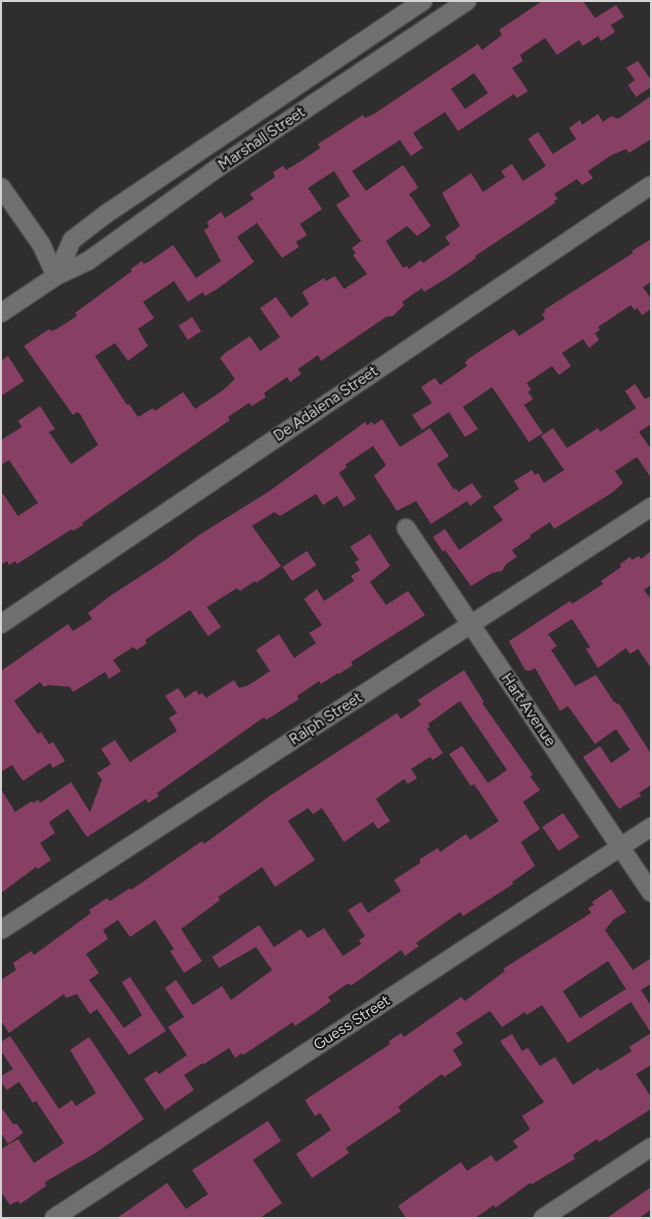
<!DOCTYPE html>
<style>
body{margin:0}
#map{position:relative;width:652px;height:1219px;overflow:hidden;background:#302d2e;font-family:Figtree,sans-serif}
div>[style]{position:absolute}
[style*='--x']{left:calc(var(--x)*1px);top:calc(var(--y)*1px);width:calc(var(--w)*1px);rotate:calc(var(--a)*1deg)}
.building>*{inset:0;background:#873f63;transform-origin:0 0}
.roads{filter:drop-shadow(1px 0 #4d4a4b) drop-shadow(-1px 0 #4d4a4b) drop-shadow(0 1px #4d4a4b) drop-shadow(0 -1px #4d4a4b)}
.minor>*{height:18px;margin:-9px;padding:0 9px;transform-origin:9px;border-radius:9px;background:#726f70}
span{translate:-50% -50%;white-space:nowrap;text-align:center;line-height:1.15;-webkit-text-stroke:4px #171616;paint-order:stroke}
.street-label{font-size:15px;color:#d4d2d3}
.frame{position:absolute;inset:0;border:2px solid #d4d2d3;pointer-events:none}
</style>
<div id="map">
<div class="building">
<i style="clip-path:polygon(evenodd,542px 1px,583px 1px,595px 18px,616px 5px,624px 17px,611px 25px,615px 32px,601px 41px,598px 36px,583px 46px,579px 40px,557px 55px,545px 38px,520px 55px,523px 61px,512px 68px,528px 91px,517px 98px,514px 94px,458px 131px,445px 112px,413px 133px,423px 148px,411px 156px,400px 140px,352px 171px,366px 191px,403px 165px,415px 182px,418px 188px,409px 194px,431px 226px,417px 236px,407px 226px,386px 241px,403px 268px,407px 266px,409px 269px,421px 260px,423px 263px,450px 244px,445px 237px,460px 226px,442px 193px,471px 173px,483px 192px,505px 177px,501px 171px,512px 164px,523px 181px,546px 166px,528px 139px,538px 132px,553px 154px,576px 139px,569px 128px,580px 120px,582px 125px,598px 114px,603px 122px,611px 116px,618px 119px,651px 96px,651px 139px,629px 153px,626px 149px,610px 156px,588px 171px,593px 178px,582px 185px,577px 179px,554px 194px,558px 199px,554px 201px,555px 203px,475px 256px,476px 258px,450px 276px,424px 292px,422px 288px,402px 302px,404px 305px,393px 316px,386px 317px,321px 361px,318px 355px,298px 369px,301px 374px,290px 382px,287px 377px,264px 393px,266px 397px,252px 406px,249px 403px,228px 417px,230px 420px,82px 523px,83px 525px,73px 531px,72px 529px,17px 564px,15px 561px,9px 565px,7px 561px,1px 565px,1px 491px,18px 516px,38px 503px,9px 460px,1px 465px,1px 440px,22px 427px,18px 421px,40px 406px,55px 429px,49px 432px,71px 464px,98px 445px,80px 414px,77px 412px,73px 415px,24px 346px,49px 329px,51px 331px,55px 330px,77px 316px,75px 313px,132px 271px,131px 269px,142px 261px,144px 264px,150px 261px,173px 245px,196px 278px,221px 261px,204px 230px,209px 227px,207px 222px,221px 212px,225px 218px,254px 199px,250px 194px,275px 177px,273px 172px,283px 166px,286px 170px,301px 161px,320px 148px,318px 144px,363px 115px,365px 118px,374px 114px,478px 44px,482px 50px,502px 35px,499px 30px,542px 1px,474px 73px,488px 93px,465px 109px,451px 89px,474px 73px,542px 1px,334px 171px,350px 196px,336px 205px,361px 241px,352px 248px,356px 253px,353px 255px,367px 274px,344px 289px,335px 276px,326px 281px,324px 278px,302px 292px,309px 304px,291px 318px,276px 297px,260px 308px,280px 337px,260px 351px,250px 336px,225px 353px,220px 358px,235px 379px,222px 391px,195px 409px,183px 392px,155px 411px,153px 408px,138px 417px,129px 404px,127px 405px,95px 356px,115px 343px,128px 361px,148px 346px,138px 329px,154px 318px,143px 302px,174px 281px,188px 302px,203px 292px,205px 296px,217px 289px,254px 262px,237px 237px,257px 223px,282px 258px,299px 247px,296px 242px,307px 235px,300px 224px,322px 209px,308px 188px,334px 171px)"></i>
<i style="clip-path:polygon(638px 61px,651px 80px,651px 87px,636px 97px,628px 85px,635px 80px,626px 68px)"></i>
<i style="clip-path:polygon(651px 239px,651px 282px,643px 287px,651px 299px,651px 309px,642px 315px,637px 308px,634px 310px,631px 305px,598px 327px,600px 330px,595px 333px,599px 340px,589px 348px,583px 339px,562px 353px,571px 366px,559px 375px,552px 366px,527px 383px,531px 390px,528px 392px,533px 399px,524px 405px,543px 433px,529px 442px,492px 387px,463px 407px,478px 429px,465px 437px,449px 412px,422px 430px,412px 415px,432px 403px,421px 387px,435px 378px,440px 385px,467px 366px,465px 363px,468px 359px,514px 329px,519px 336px,545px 319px,542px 314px,545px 312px,544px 310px,633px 253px,632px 251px)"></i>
<i style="left:192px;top:317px;width:17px;height:16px;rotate:57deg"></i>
<i style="clip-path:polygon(8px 356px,24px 381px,1px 396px,1px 361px)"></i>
<i style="clip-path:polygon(635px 384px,645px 399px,651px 396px,651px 424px,639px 432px,651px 449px,651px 478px,637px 457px,615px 471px,623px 483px,613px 492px,554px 529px,550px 522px,530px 535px,531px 537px,512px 550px,517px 557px,506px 564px,502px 571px,492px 573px,471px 586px,445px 550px,443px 552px,433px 537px,445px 529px,459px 550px,503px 520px,493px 507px,519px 489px,514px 481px,532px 470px,535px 475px,538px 473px,544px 483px,564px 470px,541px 436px,553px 428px,567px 448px,598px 428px,600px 432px,636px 408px,625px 391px)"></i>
<i style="clip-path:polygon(382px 419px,400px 447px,430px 428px,449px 456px,437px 464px,454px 490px,456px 488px,458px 492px,472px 483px,482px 497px,470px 506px,467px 501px,431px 524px,416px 501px,397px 511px,374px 476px,386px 465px,373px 446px,345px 465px,347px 467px,339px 473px,356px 499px,344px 507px,337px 496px,323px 505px,316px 494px,280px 516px,274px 512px,252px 526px,281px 566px,256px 583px,255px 581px,240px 591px,237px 588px,207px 607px,221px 627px,208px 636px,190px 610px,145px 640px,147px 643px,137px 650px,133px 647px,113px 660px,121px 671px,109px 679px,105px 672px,73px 692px,70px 687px,48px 685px,44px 687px,40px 682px,14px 701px,38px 734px,41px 732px,49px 744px,53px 742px,65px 761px,53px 768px,50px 763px,23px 781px,12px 765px,1px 772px,1px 671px,68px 624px,73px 631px,92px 619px,88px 613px,110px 596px,164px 561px,199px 535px,268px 492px,365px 422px,367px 425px,372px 422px,374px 425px)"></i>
<i style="clip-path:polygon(370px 534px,390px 566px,370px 582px,386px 605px,408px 591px,425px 615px,351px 662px,353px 665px,339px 674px,338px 673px,321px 684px,319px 681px,297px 696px,299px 699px,266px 720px,264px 717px,157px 793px,159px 796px,148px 803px,146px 799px,87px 837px,68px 809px,49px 822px,55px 833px,40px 843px,51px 860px,38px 869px,36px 867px,1px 893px,1px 789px,15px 812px,32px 801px,33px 803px,38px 800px,40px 803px,71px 782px,90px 812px,102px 780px,97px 773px,111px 764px,101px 749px,115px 740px,130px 762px,177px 731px,169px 718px,177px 713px,165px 696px,178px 688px,185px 698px,196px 690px,199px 695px,202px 693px,206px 698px,234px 680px,239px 688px,249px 685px,270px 671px,256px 650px,279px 634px,294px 658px,316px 643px,309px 633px,322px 625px,304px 599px,317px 589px,324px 601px,354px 581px,351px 576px,360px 570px,355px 562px,359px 560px,350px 547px)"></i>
<i style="left:307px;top:551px;width:17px;height:29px;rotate:57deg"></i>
<i style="clip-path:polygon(651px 551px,651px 585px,644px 590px,651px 599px,651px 668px,638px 649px,630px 654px,626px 648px,598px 668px,586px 649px,590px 647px,572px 619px,548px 634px,557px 646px,551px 650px,575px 686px,596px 675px,614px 702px,620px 705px,651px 754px,651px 785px,639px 793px,641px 796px,619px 809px,583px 757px,600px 746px,611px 763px,630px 750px,616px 729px,595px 744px,568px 706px,560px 711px,535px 668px,530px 671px,525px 670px,509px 641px,570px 601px,572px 604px,603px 584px,601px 581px,621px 567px,620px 564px,630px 557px,632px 560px,639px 556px,641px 559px)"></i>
<i style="clip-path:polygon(464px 670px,484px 702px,482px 703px,533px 775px,530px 776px,540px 790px,523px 802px,540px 829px,521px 842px,535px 866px,512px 882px,513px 884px,463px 916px,460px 912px,416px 943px,419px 946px,405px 956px,401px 950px,352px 985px,347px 984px,328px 997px,331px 1001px,316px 1012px,295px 1026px,293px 1022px,243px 1055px,242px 1053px,235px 1058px,229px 1048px,204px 1064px,203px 1063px,184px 1075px,194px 1090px,165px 1110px,144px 1079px,156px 1071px,159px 1074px,187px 1055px,168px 1027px,184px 1017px,165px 988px,176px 980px,193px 1005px,222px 986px,231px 1000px,272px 970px,256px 947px,219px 968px,212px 957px,259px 925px,274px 947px,301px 929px,308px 938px,324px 928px,343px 956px,361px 944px,359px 940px,365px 936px,348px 910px,361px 902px,368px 913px,401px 891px,394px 880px,420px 863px,420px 859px,438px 848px,440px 852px,466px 834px,470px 840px,499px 821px,474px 784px,471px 786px,449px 754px,462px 746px,488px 783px,507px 770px,460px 701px,428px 724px,430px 727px,427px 729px,443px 753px,433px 760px,430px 757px,411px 769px,417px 778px,408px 784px,404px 779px,376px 799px,390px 821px,378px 829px,373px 822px,344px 842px,322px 808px,313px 814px,308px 808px,288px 821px,315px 860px,275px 887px,262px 867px,218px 897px,220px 900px,181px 929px,202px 961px,184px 973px,170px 951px,174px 949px,155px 920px,130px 937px,118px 920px,103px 930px,108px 939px,86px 954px,99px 973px,89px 980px,124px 1028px,142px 1015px,122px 982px,130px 977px,166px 1031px,129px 1055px,97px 1009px,90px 1014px,77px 994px,66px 998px,64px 994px,9px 1033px,1px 1021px,1px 980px,16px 970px,13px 963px,31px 951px,34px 955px,91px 913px,89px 910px,107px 898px,110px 901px,130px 888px,131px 890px,202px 841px,204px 844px,271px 795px,397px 713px,401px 719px,421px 705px,418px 700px)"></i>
<i style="left:563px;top:813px;width:29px;height:25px;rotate:56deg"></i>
<i style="clip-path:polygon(evenodd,611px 889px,626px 912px,613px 920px,605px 930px,633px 970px,651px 958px,651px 984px,641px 990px,651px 1006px,651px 1065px,636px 1074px,651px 1097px,651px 1109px,599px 1142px,597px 1139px,573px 1155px,575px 1159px,532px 1184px,530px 1183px,495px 1208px,494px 1205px,475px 1218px,406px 1218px,398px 1206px,445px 1173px,461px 1162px,467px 1171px,491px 1155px,496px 1162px,518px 1147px,513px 1141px,530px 1129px,522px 1116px,544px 1102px,500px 1041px,512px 1034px,522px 1051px,528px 1048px,540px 1066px,555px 1057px,573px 1085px,598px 1068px,600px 1071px,632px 1051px,629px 1047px,651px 1033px,631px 1002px,568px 1043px,542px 1005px,527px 1015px,525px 1012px,502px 1027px,490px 1011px,456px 1033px,463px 1043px,453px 1050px,462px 1065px,444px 1077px,442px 1074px,420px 1090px,398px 1107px,401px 1111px,346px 1148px,349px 1153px,312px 1178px,296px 1154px,331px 1130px,320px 1113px,315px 1116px,305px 1100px,390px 1044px,389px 1041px,401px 1033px,404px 1037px,461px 997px,465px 1001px,505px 971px,503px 969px,591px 913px,588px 908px,594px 905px,592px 902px,611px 889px,608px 961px,626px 989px,580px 1018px,563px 991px,608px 961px)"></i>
<i style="clip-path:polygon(10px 1036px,59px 1109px,72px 1100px,76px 1106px,96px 1093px,70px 1050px,89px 1037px,144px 1119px,97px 1152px,45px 1182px,46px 1186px,20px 1204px,18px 1201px,10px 1205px,1px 1192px,1px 1149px,18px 1139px,34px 1163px,64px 1143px,36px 1101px,33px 1103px,19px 1082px,7px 1090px,1px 1082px,1px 1076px,13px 1069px,1px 1051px,1px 1042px)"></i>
<i style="clip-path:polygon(1px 1107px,13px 1124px,17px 1124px,23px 1133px,8px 1144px,1px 1133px)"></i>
<i style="clip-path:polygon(268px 1121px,281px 1141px,253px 1160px,282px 1203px,260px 1218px,117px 1218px,167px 1183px,186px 1209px,208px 1194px,192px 1170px)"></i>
<i style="clip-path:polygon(651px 1187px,651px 1210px,639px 1218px,607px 1218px)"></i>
</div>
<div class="roads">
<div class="minor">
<i style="--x:1;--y:187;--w:70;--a:54.9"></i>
<i style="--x:41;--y:244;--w:35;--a:65"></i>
<i style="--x:56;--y:276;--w:39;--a:-66"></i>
<i style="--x:72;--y:240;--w:43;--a:-37.4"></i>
<i style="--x:106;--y:214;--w:382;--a:-33.9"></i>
<i style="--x:1;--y:313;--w:66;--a:-33.9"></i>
<i style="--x:56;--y:276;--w:35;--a:-25"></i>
<i style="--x:88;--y:261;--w:158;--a:-35.7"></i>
<i style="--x:216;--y:169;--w:302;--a:-33.8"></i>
<i style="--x:406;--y:528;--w:439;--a:56.1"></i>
<i style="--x:1;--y:624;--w:784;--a:-34.03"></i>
<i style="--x:1;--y:930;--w:776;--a:-33.05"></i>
<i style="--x:54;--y:1218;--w:714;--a:-33.22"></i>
<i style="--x:543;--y:1218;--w:129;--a:-33.3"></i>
</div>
</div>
<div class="street-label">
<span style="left:262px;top:139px;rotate:-34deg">Marshall Street</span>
<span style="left:326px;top:404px;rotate:-34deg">De Adalena Street</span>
<span style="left:528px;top:710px;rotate:56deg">Hart Avenue</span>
<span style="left:326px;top:719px;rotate:-33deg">Ralph Street</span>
<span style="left:352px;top:1023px;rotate:-33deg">Guess Street</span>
</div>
<div class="frame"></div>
</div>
